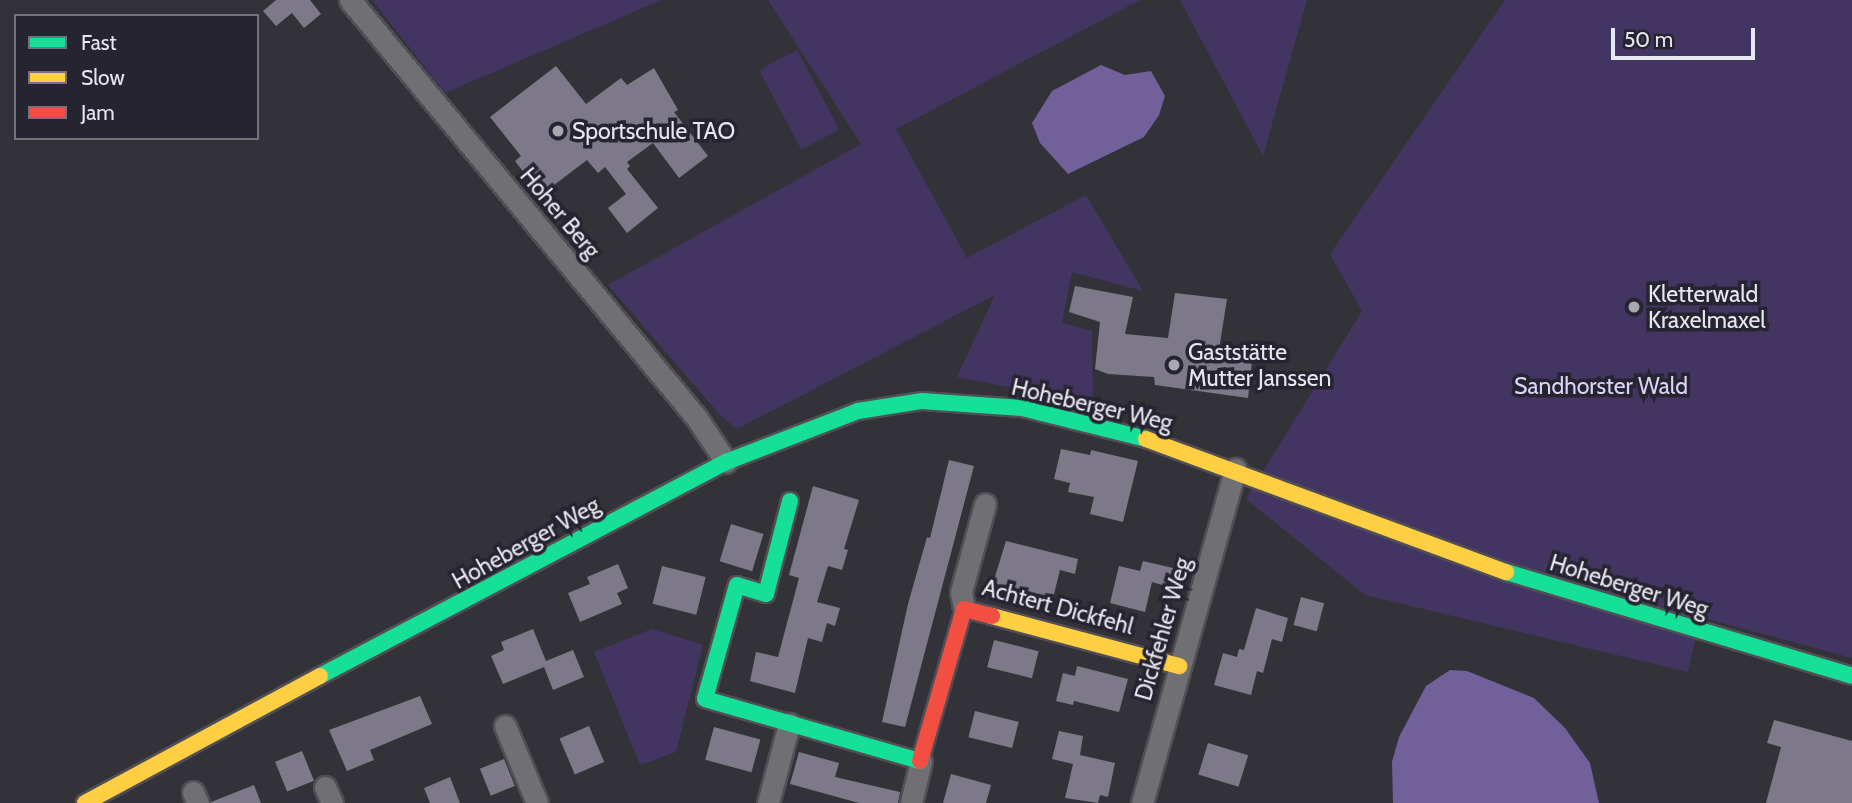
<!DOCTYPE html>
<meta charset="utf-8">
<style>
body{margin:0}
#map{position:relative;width:1852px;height:803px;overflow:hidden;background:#333238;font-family:Cabin,sans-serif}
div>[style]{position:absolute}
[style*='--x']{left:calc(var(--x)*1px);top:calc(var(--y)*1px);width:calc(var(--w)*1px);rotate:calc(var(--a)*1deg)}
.green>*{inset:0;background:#433562;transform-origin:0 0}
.water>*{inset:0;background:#716099}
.building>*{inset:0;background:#7d7988;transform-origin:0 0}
.roads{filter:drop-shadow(2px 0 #514f55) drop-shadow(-2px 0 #514f55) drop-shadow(0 2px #514f55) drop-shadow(0 -2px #514f55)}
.street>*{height:21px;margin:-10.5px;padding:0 10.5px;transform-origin:10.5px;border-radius:10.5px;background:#706f74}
.fast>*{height:16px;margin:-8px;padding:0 8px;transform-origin:8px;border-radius:8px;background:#16e098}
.slow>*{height:16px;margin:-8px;padding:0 8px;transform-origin:8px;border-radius:8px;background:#ffcf43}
.jam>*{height:16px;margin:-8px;padding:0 8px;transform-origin:8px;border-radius:8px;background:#f24e42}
.dots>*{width:19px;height:19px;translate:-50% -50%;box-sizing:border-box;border:4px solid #272431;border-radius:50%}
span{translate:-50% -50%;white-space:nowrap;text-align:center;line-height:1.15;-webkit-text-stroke:7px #272431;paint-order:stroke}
.poi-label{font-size:23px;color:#e8e6ef}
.left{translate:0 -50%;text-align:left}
.street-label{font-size:23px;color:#e8e6ef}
.park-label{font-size:23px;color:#dcd3f8}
.legend{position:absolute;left:14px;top:14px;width:245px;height:126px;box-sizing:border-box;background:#272431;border:2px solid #74727d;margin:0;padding:9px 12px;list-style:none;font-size:21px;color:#e8e6ef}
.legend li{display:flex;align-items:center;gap:14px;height:35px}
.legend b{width:35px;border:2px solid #74727d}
.scale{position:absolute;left:1611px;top:28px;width:144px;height:32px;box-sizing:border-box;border:4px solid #e8e6ef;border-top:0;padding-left:9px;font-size:21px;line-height:24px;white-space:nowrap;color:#e8e6ef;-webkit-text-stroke:5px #272431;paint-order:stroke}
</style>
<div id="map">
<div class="green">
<i style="clip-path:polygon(372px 0,661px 0,445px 93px)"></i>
<i style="clip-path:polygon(768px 0,1140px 0,896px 129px,967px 258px,1086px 195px,1143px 291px,1072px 272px,1062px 323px,1092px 331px,1093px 403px,957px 377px,995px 295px,737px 429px,721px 416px,608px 285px,861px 144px)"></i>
<i style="clip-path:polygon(1180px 0,1307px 0,1263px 156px)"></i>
<i style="clip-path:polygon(1505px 0,1852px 0,1852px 658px,1700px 617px,1688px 672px,1365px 595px,1246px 499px,1362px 311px,1330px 254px)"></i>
<i style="left:797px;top:50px;width:90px;height:43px;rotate:62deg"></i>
<i style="clip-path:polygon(652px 629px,703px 645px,676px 752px,640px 765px,594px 652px)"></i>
</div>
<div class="water">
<i style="clip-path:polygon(1101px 65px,1125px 75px,1151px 71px,1165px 96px,1159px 115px,1144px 137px,1068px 174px,1040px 143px,1032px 123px,1052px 91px)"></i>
<i style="clip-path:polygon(1450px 670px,1467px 671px,1534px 698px,1565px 728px,1590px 763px,1599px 803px,1393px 803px,1392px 762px,1399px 737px,1426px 686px)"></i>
</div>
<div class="building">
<i style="clip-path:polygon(276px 0,310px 0,321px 14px,304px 28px,292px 13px,276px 26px,263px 11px)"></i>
<i style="clip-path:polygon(556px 66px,586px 104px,621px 78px,627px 85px,654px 68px,678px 110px,674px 112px,708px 156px,679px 178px,653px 143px,627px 162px,630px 166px,627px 169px,658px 208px,627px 233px,608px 208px,626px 194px,605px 167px,598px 173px,587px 160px,541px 195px,515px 161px,521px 156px,490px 117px)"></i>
<i style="clip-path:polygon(1075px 286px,1133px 297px,1125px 334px,1168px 338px,1175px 293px,1227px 299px,1218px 356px,1252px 361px,1248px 398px,1155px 385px,1154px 377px,1108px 374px,1095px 369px,1100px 322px,1069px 312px)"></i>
<i style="clip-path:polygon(1061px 449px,1090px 455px,1091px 450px,1138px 461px,1123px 522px,1090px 514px,1094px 497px,1068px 492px,1070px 483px,1054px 479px)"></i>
<i style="clip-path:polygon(949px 460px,974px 466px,905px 727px,882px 722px,908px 604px,927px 537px,930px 538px)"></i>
<i style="clip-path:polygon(813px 486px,859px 500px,844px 549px,848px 550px,842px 570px,828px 566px,817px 602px,840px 608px,835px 626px,827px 623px,822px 642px,808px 638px,795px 693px,750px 681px,756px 652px,778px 657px,799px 578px,789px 575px)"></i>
<i style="left:731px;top:524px;width:34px;height:39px;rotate:17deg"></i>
<i style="clip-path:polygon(1006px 541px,1078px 559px,1075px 574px,1060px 570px,1053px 598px,993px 583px)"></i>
<i style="clip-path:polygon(1143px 561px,1173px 568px,1169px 587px,1152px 582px,1145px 612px,1110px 603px,1119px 566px,1140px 571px)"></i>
<i style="clip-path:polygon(618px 564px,628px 588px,617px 593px,622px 604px,580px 622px,568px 593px,590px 584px,587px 577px)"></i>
<i style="left:662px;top:566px;width:45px;height:39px;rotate:14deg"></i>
<i style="left:1301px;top:597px;width:24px;height:29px;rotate:15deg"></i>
<i style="clip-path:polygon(1256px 608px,1288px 618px,1282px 642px,1272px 639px,1263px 673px,1257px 671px,1251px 695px,1214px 685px,1223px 653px,1237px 657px,1239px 649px,1244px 650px)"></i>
<i style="clip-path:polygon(533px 629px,546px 661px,573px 650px,584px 677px,553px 690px,544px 667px,503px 684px,491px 656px,504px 650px,501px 642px)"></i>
<i style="left:994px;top:640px;width:46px;height:28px;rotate:14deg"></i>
<i style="clip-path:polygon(1077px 666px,1128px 679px,1119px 712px,1074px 701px,1073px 705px,1056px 701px,1063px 673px,1075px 676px)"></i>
<i style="clip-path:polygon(420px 696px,432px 724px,370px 750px,374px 760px,347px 771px,329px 730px)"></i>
<i style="left:975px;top:711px;width:45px;height:27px;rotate:14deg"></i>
<i style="clip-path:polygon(1774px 720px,1852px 741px,1852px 803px,1766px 803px,1781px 747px,1767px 743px)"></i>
<i style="left:589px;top:726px;width:39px;height:32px;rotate:67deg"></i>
<i style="left:714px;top:727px;width:48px;height:34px;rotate:15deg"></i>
<i style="clip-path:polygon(1059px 731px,1083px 736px,1080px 755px,1115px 763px,1108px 797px,1100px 795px,1098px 803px,1065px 798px,1073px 764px,1052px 759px)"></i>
<i style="left:1208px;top:743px;width:42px;height:33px;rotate:17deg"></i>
<i style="left:302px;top:751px;width:32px;height:29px;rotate:68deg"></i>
<i style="clip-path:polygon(799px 752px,839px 763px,835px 777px,900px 792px,898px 803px,859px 803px,790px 784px)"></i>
<i style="left:504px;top:759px;width:29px;height:26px;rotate:68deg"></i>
<i style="clip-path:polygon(951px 774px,991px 785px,986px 803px,943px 803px)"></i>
<i style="clip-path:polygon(450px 777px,460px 803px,430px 803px,424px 788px)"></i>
<i style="clip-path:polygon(254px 785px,261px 803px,211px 803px,211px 802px)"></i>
</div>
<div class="roads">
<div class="street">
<i style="--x:350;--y:0;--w:542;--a:50.32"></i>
<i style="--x:696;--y:417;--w:54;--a:56.3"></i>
<i style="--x:964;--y:609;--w:17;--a:-100"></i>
<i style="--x:961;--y:592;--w:91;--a:-74.7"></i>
<i style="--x:505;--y:726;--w:83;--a:67.4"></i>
<i style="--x:325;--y:787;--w:17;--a:66"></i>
<i style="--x:193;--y:792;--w:12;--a:66"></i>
<i style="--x:768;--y:803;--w:82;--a:-75.1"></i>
<i style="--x:911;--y:803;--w:43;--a:-76.6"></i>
<i style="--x:1142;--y:803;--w:347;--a:-74.4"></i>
</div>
<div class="fast">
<i style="--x:790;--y:501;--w:96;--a:104.5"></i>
<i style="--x:766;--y:594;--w:30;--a:-163"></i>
<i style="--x:737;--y:585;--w:118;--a:105.7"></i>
<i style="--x:705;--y:699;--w:224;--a:16.1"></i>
<i style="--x:1506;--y:572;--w:361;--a:16.7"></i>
<i style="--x:320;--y:676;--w:459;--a:-27.8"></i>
<i style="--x:726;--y:462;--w:142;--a:-21.1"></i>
<i style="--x:858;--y:411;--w:65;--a:-8.9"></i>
<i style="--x:922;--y:401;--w:100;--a:4"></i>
<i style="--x:1022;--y:408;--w:128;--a:14"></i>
</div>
<div class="slow">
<i style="--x:1146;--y:439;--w:384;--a:20.3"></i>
<i style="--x:992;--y:616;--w:194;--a:15"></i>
<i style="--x:85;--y:803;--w:267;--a:-28.4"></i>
</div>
<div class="jam">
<i style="--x:920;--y:761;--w:158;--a:-73.9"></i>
<i style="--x:964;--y:609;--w:29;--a:14"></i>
</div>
</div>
<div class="dots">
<i style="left:558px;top:131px;background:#a9a7af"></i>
<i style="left:1634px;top:307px;background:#a9a7af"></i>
<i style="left:1174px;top:365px;background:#a9a7af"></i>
</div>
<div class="poi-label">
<span class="left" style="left:572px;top:131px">Sportschule TAO</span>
<span class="left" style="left:1648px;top:307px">Kletterwald<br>Kraxelmaxel</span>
<span class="left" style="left:1188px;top:365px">Gaststätte<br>Mutter Janssen</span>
</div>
<div class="street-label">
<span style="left:560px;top:213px;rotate:50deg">Hoher Berg</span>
<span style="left:1092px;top:405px;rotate:13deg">Hoheberger Weg</span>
<span style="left:526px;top:543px;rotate:-29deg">Hoheberger Weg</span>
<span style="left:1629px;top:586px;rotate:17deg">Hoheberger Weg</span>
<span style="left:1058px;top:607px;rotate:15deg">Achtert Dickfehl</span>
<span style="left:1163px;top:629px;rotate:-74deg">Dickfehler Weg</span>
</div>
<div class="park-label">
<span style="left:1601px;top:386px">Sandhorster Wald</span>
</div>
<ul class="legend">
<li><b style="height:9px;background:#16e098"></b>Fast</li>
<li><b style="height:9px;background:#ffcf43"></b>Slow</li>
<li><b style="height:9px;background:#f24e42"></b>Jam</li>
</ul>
<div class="scale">50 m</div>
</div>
